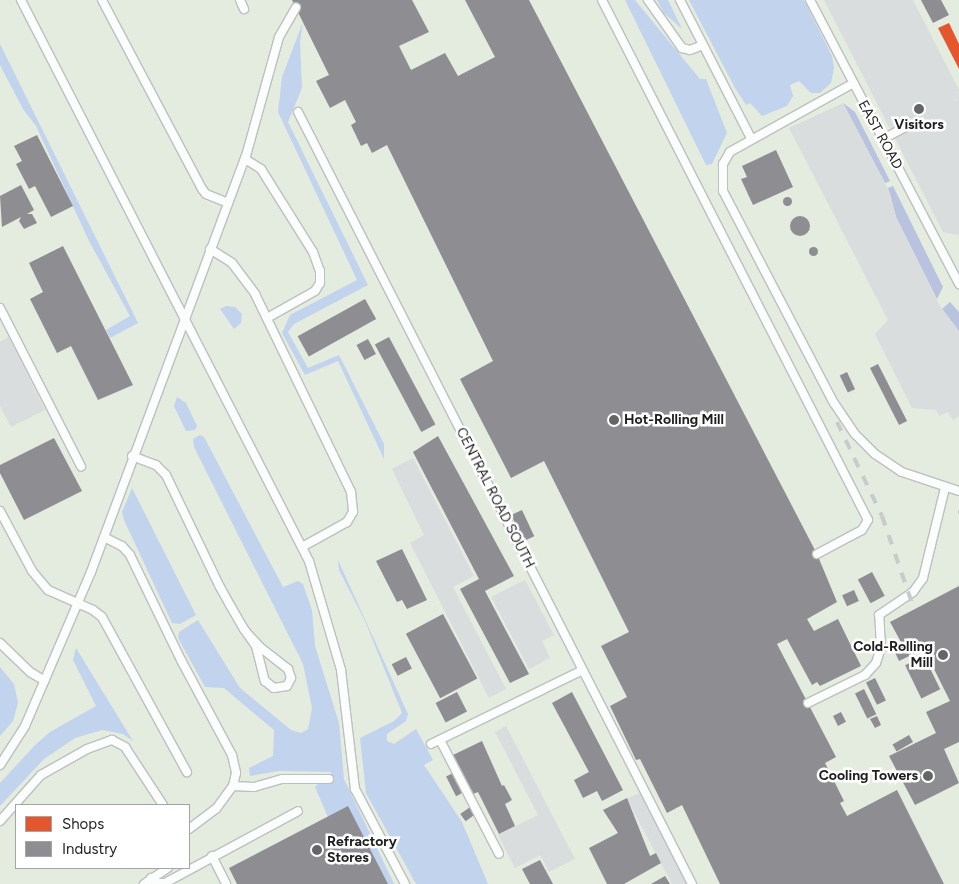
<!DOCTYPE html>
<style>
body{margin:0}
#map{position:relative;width:959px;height:884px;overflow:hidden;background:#e6edec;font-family:Figtree,sans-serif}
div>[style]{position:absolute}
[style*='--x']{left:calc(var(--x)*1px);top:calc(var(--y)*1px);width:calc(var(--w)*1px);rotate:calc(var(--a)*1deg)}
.industrial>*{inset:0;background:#e4ebdf}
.grass>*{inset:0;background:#c2d3ed}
.forest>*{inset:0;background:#b9c2de}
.parking>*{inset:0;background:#dadddd}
.shops>*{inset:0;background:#e4572e}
.industry>*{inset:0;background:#8d8d92;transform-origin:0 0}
.round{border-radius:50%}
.path>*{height:2px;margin-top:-1px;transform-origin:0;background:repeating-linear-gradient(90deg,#d8ebde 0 2.5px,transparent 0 5px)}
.roads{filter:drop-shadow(1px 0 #bdc0bf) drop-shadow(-1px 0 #bdc0bf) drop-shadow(0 1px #bdc0bf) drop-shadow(0 -1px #bdc0bf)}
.service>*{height:8px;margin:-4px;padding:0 4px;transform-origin:4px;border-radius:4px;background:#fbfcfc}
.rail>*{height:4px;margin-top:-2px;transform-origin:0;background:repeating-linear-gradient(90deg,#c9caca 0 10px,transparent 0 20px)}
.dots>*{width:14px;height:14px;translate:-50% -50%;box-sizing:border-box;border:2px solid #fff;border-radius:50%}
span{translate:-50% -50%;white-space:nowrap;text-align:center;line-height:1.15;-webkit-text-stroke:5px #fff;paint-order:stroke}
.poi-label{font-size:14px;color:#1e1e1e;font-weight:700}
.left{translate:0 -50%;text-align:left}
.right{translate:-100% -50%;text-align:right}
.street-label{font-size:14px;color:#1e1e1e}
.legend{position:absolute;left:15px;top:804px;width:175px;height:65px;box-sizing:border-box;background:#fff;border:1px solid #a5a5a5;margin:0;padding:6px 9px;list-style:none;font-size:15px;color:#1e1e1e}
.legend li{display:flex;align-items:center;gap:10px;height:25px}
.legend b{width:25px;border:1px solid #a5a5a5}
</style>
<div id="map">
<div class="industrial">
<i style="clip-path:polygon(evenodd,0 0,959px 0,959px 884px,0 884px,0 0,16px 805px,189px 805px,189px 868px,16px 868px,16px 805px)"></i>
</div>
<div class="grass">
<i style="clip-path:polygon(625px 0,635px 0,700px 79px,706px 79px,727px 133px,712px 164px,706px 165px)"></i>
<i style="clip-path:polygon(657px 0,668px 0,682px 29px,664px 13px)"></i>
<i style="clip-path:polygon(689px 0,804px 0,832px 56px,834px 68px,831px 83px,820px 93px,811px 93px,799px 81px,790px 85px,793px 96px,787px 106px,762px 116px,750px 103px,746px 105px,735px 88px)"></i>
<i style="clip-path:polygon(303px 22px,300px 42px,302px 88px,288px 122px,368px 285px,294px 324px,288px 332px,308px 368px,339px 355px,384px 444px,384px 459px,338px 361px,305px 375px,282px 333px,290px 315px,357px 280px,278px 112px,282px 77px)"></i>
<i style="clip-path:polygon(0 44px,138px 323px,110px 338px,106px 330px,130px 316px,89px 241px,36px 126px,23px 109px,0 65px)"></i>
<i style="clip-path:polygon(226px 306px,235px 307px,242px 314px,241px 323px,234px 329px,220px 309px)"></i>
<i style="clip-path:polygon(177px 397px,186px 403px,197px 426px,195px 430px,186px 431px,174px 406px)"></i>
<i style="clip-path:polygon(200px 435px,204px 437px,283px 587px,298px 581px,303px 584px,312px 610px,315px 646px,339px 723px,344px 779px,394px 884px,388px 884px,348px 807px,328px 817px,315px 787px,319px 783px,331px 784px,331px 772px,279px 771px,250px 776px,249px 768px,273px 756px,274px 730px,224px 688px,205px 687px,178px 638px,179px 632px,198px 620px,240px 688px,291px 730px,301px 733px,308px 729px,312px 708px,303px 664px,194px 447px,193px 439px)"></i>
<i style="clip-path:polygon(132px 488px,196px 615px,180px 624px,172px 623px,124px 520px,122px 512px)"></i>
<i style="clip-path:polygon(338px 560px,408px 714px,406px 721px,387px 734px,387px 741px,394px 744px,416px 729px,433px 760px,424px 765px,462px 822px,488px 884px,416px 884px,366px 793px,360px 738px,394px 721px,402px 713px,365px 621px,339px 570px)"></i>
<i style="clip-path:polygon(76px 648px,133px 741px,123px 734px,102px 730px,75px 738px,44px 759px,0 806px,0 783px,35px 745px,50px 732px,96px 706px,73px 660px)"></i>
<i style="clip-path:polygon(0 667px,14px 684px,18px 703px,13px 721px,0 736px)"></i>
</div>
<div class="forest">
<i style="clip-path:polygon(843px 103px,855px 112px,890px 181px,885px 183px)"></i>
<i style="clip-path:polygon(893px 186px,943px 287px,937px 299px,896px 217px,888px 188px)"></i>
<i style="clip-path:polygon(950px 302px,959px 312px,959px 331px,942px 309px)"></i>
</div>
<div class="parking">
<i style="clip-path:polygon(824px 0,913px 0,959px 90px,959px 235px,943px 232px)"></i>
<i style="clip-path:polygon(843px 103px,890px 193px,896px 217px,940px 306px,959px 331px,959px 416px,953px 420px,948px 412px,939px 416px,936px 410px,912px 408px,875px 334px,888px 320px,789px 128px)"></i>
<i style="clip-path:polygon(9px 337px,45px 410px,11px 427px,0 406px,0 342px)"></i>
<i style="clip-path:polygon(413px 458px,474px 576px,453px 587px,506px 689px,489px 698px,410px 543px,424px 535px,392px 469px)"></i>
<i style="clip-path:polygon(525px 580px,554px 635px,542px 641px,550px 658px,529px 669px,491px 597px)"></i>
<i style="clip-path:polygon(506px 726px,575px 859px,549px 872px,540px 855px,515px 868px,498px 835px,538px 815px,495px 732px)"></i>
<i style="clip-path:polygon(645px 790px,692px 884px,672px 884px,627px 799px)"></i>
</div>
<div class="shops">
<i style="clip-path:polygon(949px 23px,959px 44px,959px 69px,938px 28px)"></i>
</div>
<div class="industry">
<i style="clip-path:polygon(292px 0,412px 0,429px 32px,399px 46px,411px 70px,445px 53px,458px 76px,495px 57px,465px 0,529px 0,817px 554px,837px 602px,807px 619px,814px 631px,838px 619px,861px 666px,820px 686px,817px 682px,812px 685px,787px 639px,777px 644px,836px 757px,825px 763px,844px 801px,840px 803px,847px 816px,897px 790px,944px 884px,720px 884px,682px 805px,667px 813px,640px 759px,636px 760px,610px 706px,627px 697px,601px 646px,629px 632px,544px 461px,511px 478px,460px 379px,493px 361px,387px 145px,372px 153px,367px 143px,361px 146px,351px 125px,356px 122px,345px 100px,330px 108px,316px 81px,329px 75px)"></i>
<i style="clip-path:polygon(921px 0,941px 0,949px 15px,933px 23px)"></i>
<i style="clip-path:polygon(37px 135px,73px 206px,51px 217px,35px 186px,29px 189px,16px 164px,22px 161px,14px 146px)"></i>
<i style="clip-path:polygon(776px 150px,793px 187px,753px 205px,741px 179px,747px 177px,742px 166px)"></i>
<i style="clip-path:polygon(21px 185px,34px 210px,27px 214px,32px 214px,37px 223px,24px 229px,19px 221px,21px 217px,2px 227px,0 196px)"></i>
<i class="round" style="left:782.5px;top:196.5px;width:9px;height:9px"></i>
<i class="round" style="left:790px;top:216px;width:20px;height:20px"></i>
<i style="clip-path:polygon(63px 246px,133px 385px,98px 400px,71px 346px,57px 353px,30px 299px,43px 292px,29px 263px)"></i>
<i class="round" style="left:808.5px;top:246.5px;width:9px;height:9px"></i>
<i style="left:365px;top:299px;width:23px;height:77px;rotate:61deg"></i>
<i style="left:389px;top:337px;width:99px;height:16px;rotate:62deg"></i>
<i style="left:368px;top:339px;width:17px;height:13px;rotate:62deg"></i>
<i style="left:878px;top:364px;width:64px;height:9px;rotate:63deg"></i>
<i style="left:847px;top:372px;width:19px;height:8px;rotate:65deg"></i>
<i style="clip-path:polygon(438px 436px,514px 576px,485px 591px,529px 674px,510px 683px,460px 589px,479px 579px,413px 452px)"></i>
<i style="clip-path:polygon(54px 438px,82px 491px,24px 520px,0 473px,0 465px)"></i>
<i style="left:522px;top:510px;width:29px;height:12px;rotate:65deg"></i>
<i style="clip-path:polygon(402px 549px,427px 600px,407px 609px,402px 600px,397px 602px,376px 561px)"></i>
<i style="left:872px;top:572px;width:27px;height:16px;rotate:62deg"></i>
<i style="clip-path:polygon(959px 586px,959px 742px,944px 749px,959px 783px,915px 805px,889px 756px,936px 733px,926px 712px,950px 701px,924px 649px,899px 661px,892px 646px,901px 642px,890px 622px)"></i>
<i style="left:854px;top:590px;width:12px;height:13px;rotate:66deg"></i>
<i style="left:443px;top:614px;width:73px;height:42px;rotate:62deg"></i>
<i style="left:924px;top:656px;width:37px;height:21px;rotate:64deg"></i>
<i style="left:406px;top:657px;width:13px;height:16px;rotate:63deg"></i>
<i style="left:875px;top:678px;width:25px;height:10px;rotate:64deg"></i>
<i style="left:864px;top:689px;width:28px;height:10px;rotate:64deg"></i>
<i style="left:457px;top:692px;width:22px;height:24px;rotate:63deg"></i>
<i style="clip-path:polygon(572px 692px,623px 790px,602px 801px,597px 791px,583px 798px,574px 780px,589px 772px,552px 703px)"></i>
<i style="left:841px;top:712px;width:11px;height:9px;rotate:63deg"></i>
<i style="clip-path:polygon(877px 716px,881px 725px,875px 728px,870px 719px)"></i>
<i style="left:909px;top:735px;width:8px;height:19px;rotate:60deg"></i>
<i style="clip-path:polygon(482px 741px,502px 786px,504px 785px,512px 800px,505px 804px,515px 826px,499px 834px,478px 792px,473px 794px,453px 755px)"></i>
<i style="left:455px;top:772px;width:22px;height:10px;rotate:63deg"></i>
<i style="clip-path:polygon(627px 798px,650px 856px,656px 853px,661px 863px,624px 884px,607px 884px,589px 848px,618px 833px,603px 810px)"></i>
<i style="clip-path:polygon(348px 806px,388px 884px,237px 884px,229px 868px)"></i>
<i style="left:470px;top:807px;width:9px;height:12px;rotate:54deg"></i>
<i style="clip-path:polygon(540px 860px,553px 884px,530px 884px,522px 869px)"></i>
<i style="clip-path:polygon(665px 876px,670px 884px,651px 884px)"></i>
</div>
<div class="path">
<i style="--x:954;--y:100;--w:5;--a:-22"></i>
</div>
<div class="roads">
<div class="service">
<i style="--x:21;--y:0;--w:631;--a:62.83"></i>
<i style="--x:309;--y:561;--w:114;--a:73.6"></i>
<i style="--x:341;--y:670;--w:120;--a:83.3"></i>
<i style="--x:355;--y:789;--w:107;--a:62.2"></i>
<i style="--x:102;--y:0;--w:214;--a:62.1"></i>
<i style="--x:202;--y:189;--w:6;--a:51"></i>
<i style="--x:206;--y:194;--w:24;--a:22"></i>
<i style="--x:240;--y:0;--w:10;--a:66"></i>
<i style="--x:602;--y:0;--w:584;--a:62.91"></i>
<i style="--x:868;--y:520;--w:12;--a:121"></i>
<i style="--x:862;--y:530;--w:51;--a:151.9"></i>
<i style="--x:648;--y:0;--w:59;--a:54.7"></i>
<i style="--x:682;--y:48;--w:8;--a:14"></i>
<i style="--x:690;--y:50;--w:14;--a:-21"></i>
<i style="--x:680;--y:0;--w:155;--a:62.8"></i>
<i style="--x:810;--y:0;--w:321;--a:62.3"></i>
<i style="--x:852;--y:84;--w:140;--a:150.9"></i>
<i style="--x:730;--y:152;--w:14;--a:120"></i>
<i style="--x:723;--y:164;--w:27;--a:90"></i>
<i style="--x:723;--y:191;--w:239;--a:62.4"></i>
<i style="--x:834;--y:403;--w:37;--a:56"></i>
<i style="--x:855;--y:434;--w:28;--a:45"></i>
<i style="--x:875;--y:454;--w:32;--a:34"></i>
<i style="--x:902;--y:472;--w:60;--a:18.4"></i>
<i style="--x:298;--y:112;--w:867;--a:62.96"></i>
<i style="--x:883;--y:139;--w:26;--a:-28"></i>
<i style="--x:245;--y:159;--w:19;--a:32"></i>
<i style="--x:261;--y:169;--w:98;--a:57.9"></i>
<i style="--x:313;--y:252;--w:20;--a:70"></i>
<i style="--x:320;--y:271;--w:12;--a:90"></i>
<i style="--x:320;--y:283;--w:9;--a:122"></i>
<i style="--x:315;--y:291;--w:55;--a:150.6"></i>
<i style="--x:210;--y:249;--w:26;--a:32"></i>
<i style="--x:232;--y:263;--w:39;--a:53"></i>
<i style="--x:255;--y:294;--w:220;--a:64.1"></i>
<i style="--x:351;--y:492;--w:20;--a:84"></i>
<i style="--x:353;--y:512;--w:12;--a:121"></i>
<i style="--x:347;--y:522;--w:51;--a:150.9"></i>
<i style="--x:0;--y:308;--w:178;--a:62.9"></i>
<i style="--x:132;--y:456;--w:26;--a:21"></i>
<i style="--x:156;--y:465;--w:14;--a:45"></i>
<i style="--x:166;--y:475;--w:124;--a:64.3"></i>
<i style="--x:220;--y:587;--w:21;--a:61"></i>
<i style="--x:230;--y:605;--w:28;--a:60"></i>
<i style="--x:244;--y:629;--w:21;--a:55"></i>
<i style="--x:256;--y:646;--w:36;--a:76"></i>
<i style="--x:265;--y:681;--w:11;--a:38"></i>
<i style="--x:274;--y:688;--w:13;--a:-9"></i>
<i style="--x:287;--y:686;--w:9;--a:-63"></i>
<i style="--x:291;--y:678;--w:9;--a:-108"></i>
<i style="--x:288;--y:669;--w:36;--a:-142"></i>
<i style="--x:260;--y:647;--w:19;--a:-133"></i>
<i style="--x:0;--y:511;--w:68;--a:61.9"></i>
<i style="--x:32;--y:571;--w:25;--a:50"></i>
<i style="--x:48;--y:590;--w:49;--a:24"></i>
<i style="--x:93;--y:610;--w:11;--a:38"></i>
<i style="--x:102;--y:617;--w:177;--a:61.3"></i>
<i style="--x:104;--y:537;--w:20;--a:27"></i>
<i style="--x:122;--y:546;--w:12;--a:48"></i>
<i style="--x:130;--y:555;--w:117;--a:64.1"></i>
<i style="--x:181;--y:660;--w:108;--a:61.8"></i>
<i style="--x:232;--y:755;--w:18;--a:77"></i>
<i style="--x:236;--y:773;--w:13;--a:103"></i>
<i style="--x:0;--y:643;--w:42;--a:44"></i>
<i style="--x:30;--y:672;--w:17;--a:31"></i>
<i style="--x:808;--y:703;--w:64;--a:-26.2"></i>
<i style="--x:865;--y:675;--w:16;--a:-47"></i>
<i style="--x:876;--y:663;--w:16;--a:-72"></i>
<i style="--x:881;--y:648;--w:33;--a:-93"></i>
<i style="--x:879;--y:615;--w:41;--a:-34.1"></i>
<i style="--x:913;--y:592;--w:17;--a:-54"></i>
<i style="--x:923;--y:578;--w:93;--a:-76.3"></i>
<i style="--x:440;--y:740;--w:128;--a:62.6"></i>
<i style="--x:431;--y:744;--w:167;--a:-26"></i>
<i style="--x:0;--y:765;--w:46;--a:-57.3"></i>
<i style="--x:25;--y:726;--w:168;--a:-66.8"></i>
<i style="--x:91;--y:572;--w:444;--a:-69.6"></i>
<i style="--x:246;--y:156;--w:123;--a:-74.5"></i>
<i style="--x:279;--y:37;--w:34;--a:-60"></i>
<i style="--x:0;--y:821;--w:62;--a:-48.3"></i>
<i style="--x:41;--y:775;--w:53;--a:-29.5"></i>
<i style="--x:87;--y:749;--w:27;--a:-20"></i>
<i style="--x:112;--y:740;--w:15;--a:28"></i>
<i style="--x:125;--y:747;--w:69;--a:56.8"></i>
<i style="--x:189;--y:829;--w:34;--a:-37"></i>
<i style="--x:216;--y:809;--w:29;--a:-54"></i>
<i style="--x:233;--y:786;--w:21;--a:3"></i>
<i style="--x:254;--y:787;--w:29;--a:-16"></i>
<i style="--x:282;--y:779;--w:47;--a:0"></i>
<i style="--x:212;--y:856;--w:31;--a:63"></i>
<i style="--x:151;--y:878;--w:8;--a:40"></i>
<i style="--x:157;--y:883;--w:8;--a:0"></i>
<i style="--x:165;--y:883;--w:151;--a:-28.4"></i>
<i style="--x:144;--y:884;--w:29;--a:-34"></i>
</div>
</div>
<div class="rail">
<i style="--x:837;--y:422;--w:104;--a:64.4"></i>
<i style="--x:882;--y:516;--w:98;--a:71"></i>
<i style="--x:958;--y:512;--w:1;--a:0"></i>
</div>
<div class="dots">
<i style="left:919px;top:109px;background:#646666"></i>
<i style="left:614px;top:420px;background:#646666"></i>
<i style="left:943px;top:655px;background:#646666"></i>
<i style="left:928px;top:776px;background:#646666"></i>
<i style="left:317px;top:850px;background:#646666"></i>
</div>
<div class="poi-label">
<span style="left:919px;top:125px">Visitors</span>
<span class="left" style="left:624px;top:420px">Hot-Rolling Mill</span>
<span class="right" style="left:933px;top:655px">Cold-Rolling<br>Mill</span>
<span class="right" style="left:918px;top:776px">Cooling Towers</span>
<span class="left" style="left:327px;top:850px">Refractory<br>Stores</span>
</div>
<div class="street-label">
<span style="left:880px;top:135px;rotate:61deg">EAST ROAD</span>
<span style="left:495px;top:498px;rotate:63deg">CENTRAL ROAD SOUTH</span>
</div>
<ul class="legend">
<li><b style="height:14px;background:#e4572e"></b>Shops</li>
<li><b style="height:14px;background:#8d8d92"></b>Industry</li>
</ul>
</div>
